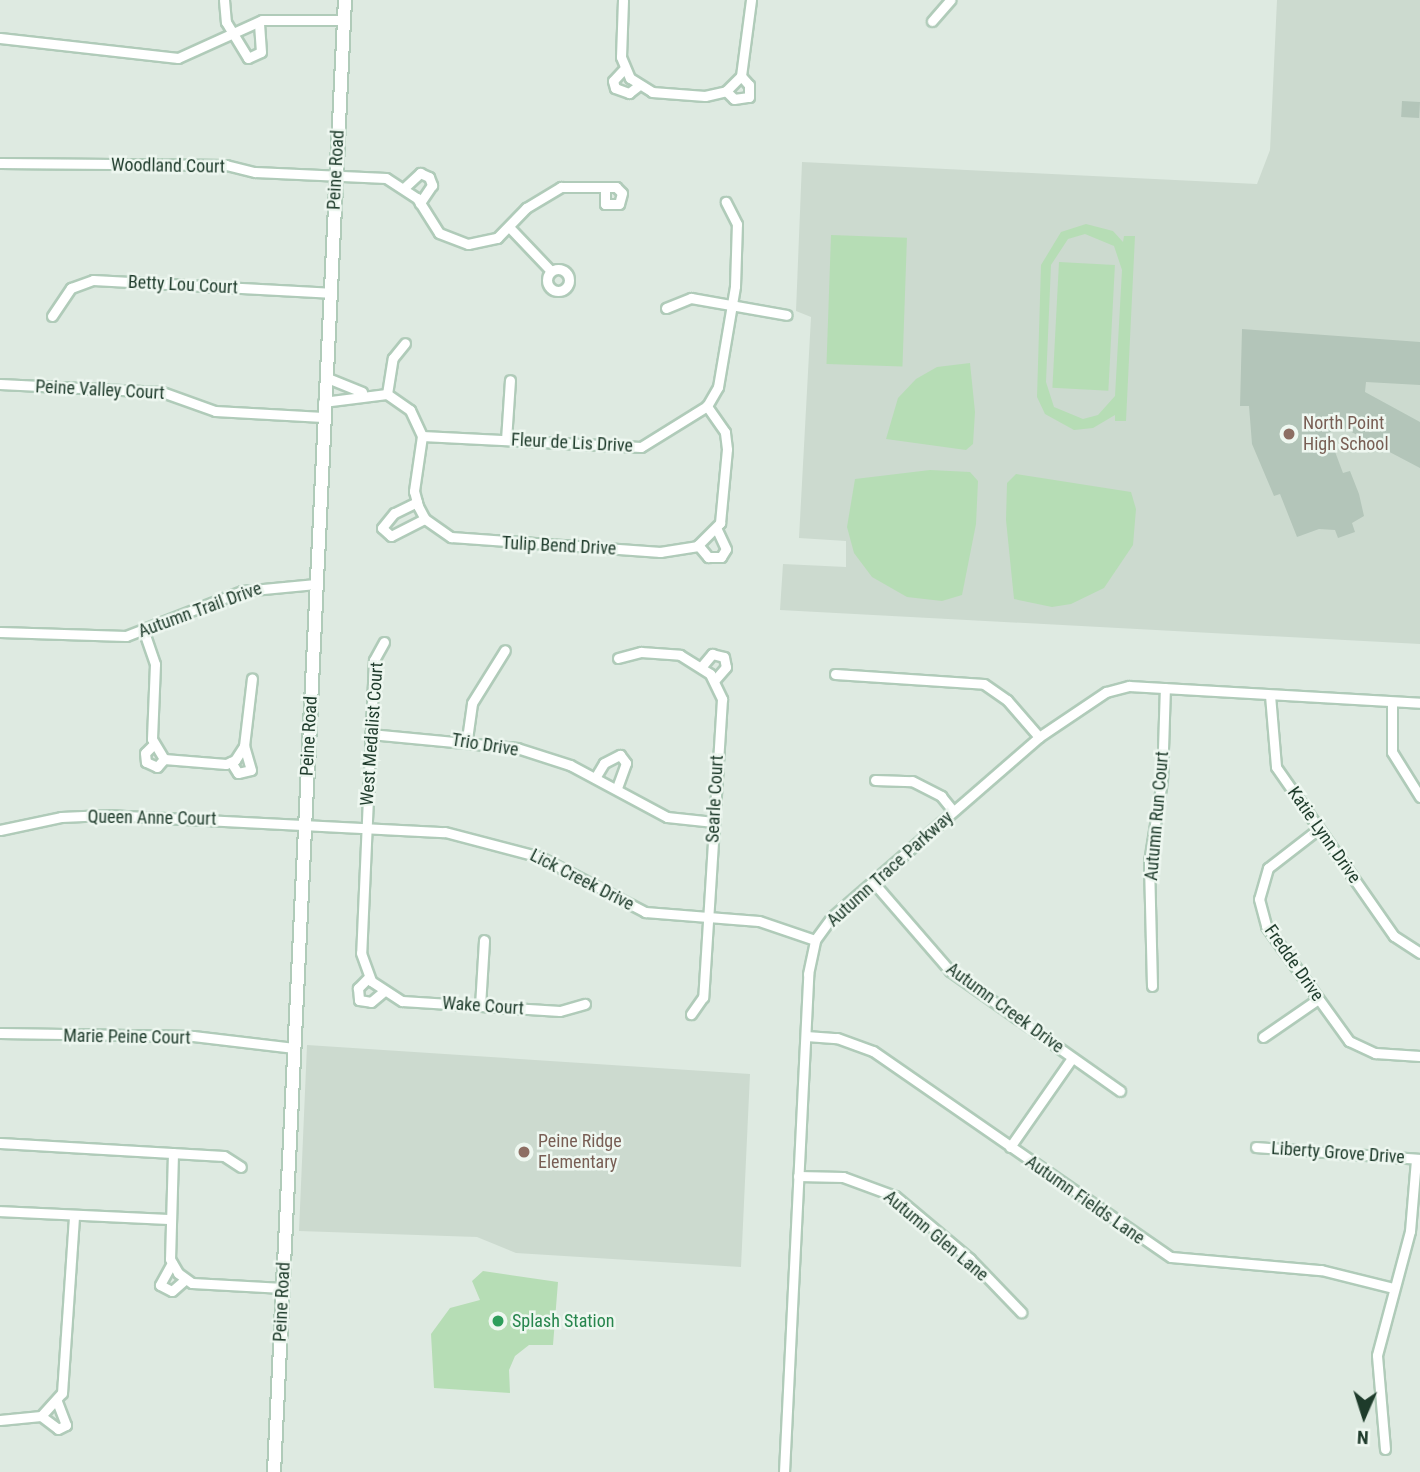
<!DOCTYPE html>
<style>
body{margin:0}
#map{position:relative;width:1420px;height:1472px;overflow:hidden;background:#deeae1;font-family:"Roboto Condensed",sans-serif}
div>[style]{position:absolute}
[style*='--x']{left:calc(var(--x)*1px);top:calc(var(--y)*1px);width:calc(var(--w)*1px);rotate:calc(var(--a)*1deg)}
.built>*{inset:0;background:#ccdacf}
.green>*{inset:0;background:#b6ddb5;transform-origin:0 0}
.building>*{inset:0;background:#b3c5b9;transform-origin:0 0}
.roads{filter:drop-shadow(2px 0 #b0cbb9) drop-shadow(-2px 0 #b0cbb9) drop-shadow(0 2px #b0cbb9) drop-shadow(0 -2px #b0cbb9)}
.street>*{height:9px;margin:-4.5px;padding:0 4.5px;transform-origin:4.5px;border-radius:4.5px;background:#fff}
.street>.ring{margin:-4.5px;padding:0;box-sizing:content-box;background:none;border:9px solid #fff;border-radius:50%}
.secondary>*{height:12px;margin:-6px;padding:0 6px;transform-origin:6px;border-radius:6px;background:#fff}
.dots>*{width:19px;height:19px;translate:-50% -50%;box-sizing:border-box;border:4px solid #eef7f0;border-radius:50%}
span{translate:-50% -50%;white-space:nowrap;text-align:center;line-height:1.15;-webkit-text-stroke:5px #eef7f0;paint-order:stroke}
.street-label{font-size:18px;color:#1e3b2b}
.education-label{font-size:18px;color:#785e54}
.left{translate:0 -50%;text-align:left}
.leisure-label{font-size:18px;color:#27864d}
.north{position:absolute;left:1329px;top:1381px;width:70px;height:70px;-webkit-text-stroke:5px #eef7f0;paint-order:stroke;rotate:183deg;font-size:19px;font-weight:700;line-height:28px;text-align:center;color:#1e3b2b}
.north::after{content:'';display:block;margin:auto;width:24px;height:32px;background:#1e3b2b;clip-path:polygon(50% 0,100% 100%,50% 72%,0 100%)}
</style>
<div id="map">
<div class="built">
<i style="clip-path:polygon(1277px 0,1420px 0,1420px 644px,780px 610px,783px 564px,846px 567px,846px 541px,799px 538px,811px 317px,796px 311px,802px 162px,1257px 184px,1270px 150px)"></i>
<i style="clip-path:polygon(307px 1045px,750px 1074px,741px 1267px,516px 1253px,477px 1237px,299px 1231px)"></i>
</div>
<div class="green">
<i style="clip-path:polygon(evenodd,1086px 224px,1113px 231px,1123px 242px,1124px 236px,1135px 236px,1126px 421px,1115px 421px,1115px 415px,1093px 428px,1074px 430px,1045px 414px,1037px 397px,1041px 265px,1061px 232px,1086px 224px,1085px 234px,1114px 246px,1122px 270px,1115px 396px,1098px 415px,1083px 419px,1054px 407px,1046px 382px,1051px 265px,1068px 239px,1085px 234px)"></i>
<i style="left:831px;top:235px;width:76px;height:129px;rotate:2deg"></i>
<i style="left:1059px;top:262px;width:56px;height:126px;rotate:3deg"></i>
<i style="clip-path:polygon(970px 363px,975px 412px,973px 444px,966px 450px,886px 439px,898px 398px,916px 379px,937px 367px)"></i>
<i style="clip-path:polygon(930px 470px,970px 472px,978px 481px,976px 524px,962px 595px,942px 601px,907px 597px,872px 577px,854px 553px,847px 527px,855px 479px)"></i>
<i style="clip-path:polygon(1016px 474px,1131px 492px,1136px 509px,1133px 545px,1104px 588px,1071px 604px,1052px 607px,1014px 599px,1006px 520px,1007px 483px)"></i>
<i style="clip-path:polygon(483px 1271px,558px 1282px,553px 1345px,529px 1345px,515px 1356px,509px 1370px,510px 1393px,434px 1388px,431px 1334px,450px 1308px,480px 1300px,472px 1281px)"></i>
</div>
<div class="building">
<i style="left:1402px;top:101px;width:18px;height:16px;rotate:3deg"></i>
<i style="clip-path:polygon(1242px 329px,1420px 342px,1420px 385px,1366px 382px,1365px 392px,1420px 422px,1420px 468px,1342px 427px,1328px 433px,1343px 473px,1350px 471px,1359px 494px,1364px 516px,1352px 523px,1355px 532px,1338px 538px,1335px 530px,1319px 529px,1297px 537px,1280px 494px,1274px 496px,1252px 444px,1249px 406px,1240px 406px)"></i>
</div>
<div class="roads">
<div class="street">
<i style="--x:224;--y:0;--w:22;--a:85"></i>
<i style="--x:226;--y:22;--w:42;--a:58.6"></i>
<i style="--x:248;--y:58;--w:14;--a:-25"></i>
<i style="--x:261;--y:52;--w:30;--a:-94"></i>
<i style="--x:623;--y:0;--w:57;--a:92"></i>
<i style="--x:621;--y:57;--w:23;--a:67"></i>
<i style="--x:630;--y:78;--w:26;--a:32"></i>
<i style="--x:652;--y:92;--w:53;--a:4.3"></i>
<i style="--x:705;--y:96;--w:22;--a:-13"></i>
<i style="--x:726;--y:91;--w:21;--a:-45"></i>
<i style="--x:741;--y:76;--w:77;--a:-82.5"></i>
<i style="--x:932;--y:21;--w:28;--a:-49"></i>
<i style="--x:0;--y:38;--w:179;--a:6.4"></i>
<i style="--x:178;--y:58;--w:92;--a:-24.3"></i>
<i style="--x:262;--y:20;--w:82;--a:0"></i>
<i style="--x:624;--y:69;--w:16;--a:133"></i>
<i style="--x:613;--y:81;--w:7;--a:74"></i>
<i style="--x:615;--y:88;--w:15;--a:20"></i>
<i style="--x:629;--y:93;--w:11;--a:-38"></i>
<i style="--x:726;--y:91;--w:11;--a:45"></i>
<i style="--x:734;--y:99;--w:15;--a:-8"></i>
<i style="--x:749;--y:97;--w:12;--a:-90"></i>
<i style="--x:749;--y:85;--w:12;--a:-132"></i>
<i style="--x:0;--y:163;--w:226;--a:0.5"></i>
<i style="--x:226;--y:165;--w:30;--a:14"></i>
<i style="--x:255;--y:172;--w:131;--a:2.6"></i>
<i style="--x:386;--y:178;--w:37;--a:33"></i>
<i style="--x:417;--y:198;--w:41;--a:57.8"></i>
<i style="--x:439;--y:233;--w:31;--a:21"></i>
<i style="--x:468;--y:244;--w:30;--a:-12"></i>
<i style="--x:497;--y:238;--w:42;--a:-46"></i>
<i style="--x:526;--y:208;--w:41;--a:-31"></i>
<i style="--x:561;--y:187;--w:55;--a:0"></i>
<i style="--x:616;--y:187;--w:8;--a:45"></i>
<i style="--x:622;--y:193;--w:11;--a:105"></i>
<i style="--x:619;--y:204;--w:14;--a:180"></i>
<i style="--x:605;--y:204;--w:14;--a:-90"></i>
<i style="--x:405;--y:187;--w:21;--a:-43"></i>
<i style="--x:420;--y:173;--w:10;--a:24"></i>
<i style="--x:429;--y:177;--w:9;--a:69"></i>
<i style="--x:432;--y:185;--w:22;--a:124"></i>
<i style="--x:511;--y:229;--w:58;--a:46.4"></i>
<i class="ring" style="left:547px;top:269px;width:13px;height:13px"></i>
<i style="--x:666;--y:308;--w:27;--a:-22"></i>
<i style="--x:691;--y:298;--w:97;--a:10"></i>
<i style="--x:52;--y:316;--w:34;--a:-56"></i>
<i style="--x:71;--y:288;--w:23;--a:-20"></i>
<i style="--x:93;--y:280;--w:237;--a:3.1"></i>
<i style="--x:325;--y:377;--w:40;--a:22"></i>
<i style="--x:0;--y:384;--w:162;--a:2.8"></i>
<i style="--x:162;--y:392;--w:56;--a:19.7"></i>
<i style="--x:215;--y:411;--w:108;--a:3.2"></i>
<i style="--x:387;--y:394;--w:36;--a:-81"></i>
<i style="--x:393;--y:358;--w:19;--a:-51"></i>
<i style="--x:323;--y:402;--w:64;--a:-7.1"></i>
<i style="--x:387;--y:394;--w:28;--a:35"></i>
<i style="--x:410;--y:410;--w:29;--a:65"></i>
<i style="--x:422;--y:436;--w:56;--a:98.3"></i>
<i style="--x:414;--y:491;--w:16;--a:75"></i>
<i style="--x:418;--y:506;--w:15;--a:62"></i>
<i style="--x:425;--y:519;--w:32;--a:35"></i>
<i style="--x:451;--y:537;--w:210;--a:4.1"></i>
<i style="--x:660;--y:552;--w:37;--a:-9"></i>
<i style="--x:697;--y:546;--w:33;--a:-45"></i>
<i style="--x:720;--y:523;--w:74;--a:-84.6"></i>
<i style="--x:727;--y:449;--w:17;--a:-97"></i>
<i style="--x:725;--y:432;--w:32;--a:-125"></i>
<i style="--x:422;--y:436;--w:219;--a:2.9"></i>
<i style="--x:641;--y:447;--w:78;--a:-31.8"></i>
<i style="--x:707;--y:406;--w:22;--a:-60"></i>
<i style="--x:718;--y:387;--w:102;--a:-80.4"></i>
<i style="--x:735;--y:286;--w:62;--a:-88.2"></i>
<i style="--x:737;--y:224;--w:25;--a:-117"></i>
<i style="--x:506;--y:440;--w:60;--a:-86.2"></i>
<i style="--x:417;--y:502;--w:25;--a:154"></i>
<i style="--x:394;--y:513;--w:19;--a:129"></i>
<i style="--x:382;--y:528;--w:12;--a:42"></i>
<i style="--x:391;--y:536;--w:38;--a:-27"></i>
<i style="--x:698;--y:545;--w:16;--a:50"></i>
<i style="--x:708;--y:557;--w:13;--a:0"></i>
<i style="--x:721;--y:557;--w:9;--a:-58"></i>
<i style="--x:726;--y:549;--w:23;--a:-115"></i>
<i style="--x:0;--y:632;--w:126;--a:1.8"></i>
<i style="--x:126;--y:636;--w:124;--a:-21.2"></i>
<i style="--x:242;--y:591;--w:74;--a:-5.4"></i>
<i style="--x:144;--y:632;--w:34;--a:71"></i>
<i style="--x:155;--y:664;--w:75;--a:92.3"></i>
<i style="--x:152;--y:739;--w:23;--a:59"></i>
<i style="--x:164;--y:759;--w:62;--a:4.6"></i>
<i style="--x:226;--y:764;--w:10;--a:-24"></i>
<i style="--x:235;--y:760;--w:17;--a:-57"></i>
<i style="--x:244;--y:746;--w:68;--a:-83.3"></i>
<i style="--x:384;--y:642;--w:21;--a:119"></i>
<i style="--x:374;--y:660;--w:293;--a:92.5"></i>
<i style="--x:361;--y:953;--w:30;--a:70"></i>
<i style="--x:371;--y:981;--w:37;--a:33"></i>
<i style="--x:402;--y:1001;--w:158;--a:3.6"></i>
<i style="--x:560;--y:1011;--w:26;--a:-16"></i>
<i style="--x:618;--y:658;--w:24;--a:-15"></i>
<i style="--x:641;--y:652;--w:39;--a:4"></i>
<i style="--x:680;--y:655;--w:36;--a:32"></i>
<i style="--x:710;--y:674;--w:28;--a:64"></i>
<i style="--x:722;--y:699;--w:299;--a:93.6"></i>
<i style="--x:703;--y:997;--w:21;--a:125"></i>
<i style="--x:702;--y:666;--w:16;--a:-50"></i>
<i style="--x:712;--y:654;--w:12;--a:14"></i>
<i style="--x:724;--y:657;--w:10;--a:79"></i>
<i style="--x:726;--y:667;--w:18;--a:131"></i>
<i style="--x:835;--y:674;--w:149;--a:3.8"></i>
<i style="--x:984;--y:684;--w:28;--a:35"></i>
<i style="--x:1007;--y:700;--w:49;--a:49.1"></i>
<i style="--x:1270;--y:695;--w:72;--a:85.2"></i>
<i style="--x:1276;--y:767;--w:206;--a:55.1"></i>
<i style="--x:1394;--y:936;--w:31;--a:33"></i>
<i style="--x:1392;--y:702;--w:50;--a:90"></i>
<i style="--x:1392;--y:752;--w:53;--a:58.1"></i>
<i style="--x:370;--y:734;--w:148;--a:5.4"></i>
<i style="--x:517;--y:748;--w:56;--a:17.8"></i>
<i style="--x:570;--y:765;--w:110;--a:28.2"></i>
<i style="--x:667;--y:817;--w:47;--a:6.1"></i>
<i style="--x:467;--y:739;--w:36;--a:-82"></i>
<i style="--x:472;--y:703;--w:62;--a:-58.1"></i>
<i style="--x:153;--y:745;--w:11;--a:135"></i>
<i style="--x:145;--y:753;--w:9;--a:84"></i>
<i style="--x:146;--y:762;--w:12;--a:24"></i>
<i style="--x:157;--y:767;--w:11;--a:-49"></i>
<i style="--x:231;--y:762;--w:13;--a:58"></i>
<i style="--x:238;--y:773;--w:13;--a:-13"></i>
<i style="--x:251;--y:770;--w:25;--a:-106"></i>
<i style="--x:595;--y:778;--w:17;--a:-59"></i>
<i style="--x:604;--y:763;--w:18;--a:-27"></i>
<i style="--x:620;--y:755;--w:10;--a:53"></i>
<i style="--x:626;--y:763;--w:27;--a:110"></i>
<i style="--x:875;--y:780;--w:37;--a:2"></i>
<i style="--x:912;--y:781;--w:33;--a:27"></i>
<i style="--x:941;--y:796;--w:19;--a:51"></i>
<i style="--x:0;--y:830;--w:62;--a:-12"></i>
<i style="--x:61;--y:817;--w:45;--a:-2.5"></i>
<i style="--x:106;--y:815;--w:339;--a:2.9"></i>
<i style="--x:445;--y:832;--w:98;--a:14.7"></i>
<i style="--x:540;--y:857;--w:119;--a:27.6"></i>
<i style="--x:645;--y:912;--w:114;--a:4.5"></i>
<i style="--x:759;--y:921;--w:59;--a:18.7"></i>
<i style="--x:1317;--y:830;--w:62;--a:142.2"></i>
<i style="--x:1268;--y:868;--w:32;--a:106"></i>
<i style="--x:1259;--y:899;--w:28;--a:75"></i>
<i style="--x:1266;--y:926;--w:142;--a:54.2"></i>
<i style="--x:1349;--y:1041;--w:29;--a:25"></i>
<i style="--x:1375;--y:1053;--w:45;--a:3.8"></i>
<i style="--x:873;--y:882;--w:118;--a:49.1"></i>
<i style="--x:950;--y:971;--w:208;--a:35.2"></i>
<i style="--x:369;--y:977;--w:16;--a:135"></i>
<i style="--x:358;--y:988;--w:12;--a:85"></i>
<i style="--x:359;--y:1000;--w:12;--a:9"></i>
<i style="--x:371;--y:1002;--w:16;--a:-40"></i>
<i style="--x:1152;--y:986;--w:124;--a:-91.4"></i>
<i style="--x:1149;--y:862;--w:82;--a:-80.9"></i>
<i style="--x:1162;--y:781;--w:93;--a:-88.2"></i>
<i style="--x:480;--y:1006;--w:66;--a:-86.5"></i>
<i style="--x:0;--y:1033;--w:193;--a:0.9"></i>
<i style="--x:193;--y:1036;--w:102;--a:6.8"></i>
<i style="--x:806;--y:1036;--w:31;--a:4"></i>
<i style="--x:837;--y:1038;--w:38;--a:20"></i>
<i style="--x:873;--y:1051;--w:362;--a:34.7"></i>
<i style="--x:1171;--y:1257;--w:151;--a:5"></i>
<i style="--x:1321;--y:1270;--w:75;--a:13.9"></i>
<i style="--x:1263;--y:1037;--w:67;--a:-34.6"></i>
<i style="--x:0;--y:1143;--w:224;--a:3.3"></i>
<i style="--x:224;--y:1156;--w:20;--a:33"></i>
<i style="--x:1010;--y:1147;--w:108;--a:-55.1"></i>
<i style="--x:1256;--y:1147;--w:164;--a:4.2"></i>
<i style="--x:173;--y:1153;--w:106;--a:91.6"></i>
<i style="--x:170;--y:1259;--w:16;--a:60"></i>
<i style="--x:178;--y:1273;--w:17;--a:36"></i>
<i style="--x:192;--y:1283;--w:91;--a:3.1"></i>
<i style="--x:798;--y:1176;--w:45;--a:1.3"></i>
<i style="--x:843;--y:1177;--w:55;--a:20.1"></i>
<i style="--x:895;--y:1196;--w:98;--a:40"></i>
<i style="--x:970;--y:1259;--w:74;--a:46.1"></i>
<i style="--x:0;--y:1211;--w:169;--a:2.7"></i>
<i style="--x:172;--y:1263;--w:25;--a:119"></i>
<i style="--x:160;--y:1285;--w:13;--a:27"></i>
<i style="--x:172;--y:1291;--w:18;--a:-41"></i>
<i style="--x:41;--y:1416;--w:21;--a:37"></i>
<i style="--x:58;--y:1429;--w:9;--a:-27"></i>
<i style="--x:66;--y:1425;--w:26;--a:-111"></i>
<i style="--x:0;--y:1420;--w:41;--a:-5.6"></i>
<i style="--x:41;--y:1416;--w:31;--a:-48"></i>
<i style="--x:62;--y:1393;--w:178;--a:-86.1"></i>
<i style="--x:1385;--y:1449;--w:94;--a:-94.9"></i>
<i style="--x:1377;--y:1355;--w:128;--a:-75.1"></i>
<i style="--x:1410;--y:1231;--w:72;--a:-85.2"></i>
<i style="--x:784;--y:1472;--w:499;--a:-87.2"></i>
<i style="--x:808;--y:974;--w:35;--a:-78"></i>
<i style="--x:815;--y:940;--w:29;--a:-54"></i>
<i style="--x:832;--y:917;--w:274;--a:-41"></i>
<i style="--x:1039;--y:737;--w:81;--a:-33.9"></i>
<i style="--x:1106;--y:692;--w:24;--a:-15"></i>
<i style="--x:1129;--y:686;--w:291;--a:3.3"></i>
</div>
<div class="secondary">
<i style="--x:274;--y:1472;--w:1474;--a:-87.24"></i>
</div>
</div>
<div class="dots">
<i style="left:1289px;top:434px;background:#8d6e63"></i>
<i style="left:524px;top:1152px;background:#8d6e63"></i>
<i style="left:498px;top:1321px;background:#2e9e5b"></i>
</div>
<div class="street-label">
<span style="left:168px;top:166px;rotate:1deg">Woodland Court</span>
<span style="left:336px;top:170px;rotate:-87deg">Peine Road</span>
<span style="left:183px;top:285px;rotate:3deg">Betty Lou Court</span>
<span style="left:100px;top:390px;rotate:3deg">Peine Valley Court</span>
<span style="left:572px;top:443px;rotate:3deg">Fleur de Lis Drive</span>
<span style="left:559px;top:546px;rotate:3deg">Tulip Bend Drive</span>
<span style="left:200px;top:610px;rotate:-20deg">Autumn Trail Drive</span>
<span style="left:372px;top:734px;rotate:-86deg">West Medalist Court</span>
<span style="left:309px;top:736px;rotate:-87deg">Peine Road</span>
<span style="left:485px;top:745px;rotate:9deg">Trio Drive</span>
<span style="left:715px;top:799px;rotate:-87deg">Searle Court</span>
<span style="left:1157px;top:816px;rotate:-85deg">Autumn Run Court</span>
<span style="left:152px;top:818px;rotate:1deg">Queen Anne Court</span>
<span style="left:1324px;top:835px;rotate:55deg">Katie Lynn Drive</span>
<span style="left:890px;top:869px;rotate:-42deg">Autumn Trace Parkway</span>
<span style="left:582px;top:880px;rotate:27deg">Lick Creek Drive</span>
<span style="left:1294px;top:963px;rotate:55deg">Fredde Drive</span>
<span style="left:483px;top:1006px;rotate:4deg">Wake Court</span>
<span style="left:1005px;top:1008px;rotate:36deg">Autumn Creek Drive</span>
<span style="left:127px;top:1037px;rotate:1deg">Marie Peine Court</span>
<span style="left:1338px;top:1153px;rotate:4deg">Liberty Grove Drive</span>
<span style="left:1085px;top:1200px;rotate:35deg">Autumn Fields Lane</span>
<span style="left:936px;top:1236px;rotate:40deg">Autumn Glen Lane</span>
<span style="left:282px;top:1302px;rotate:-87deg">Peine Road</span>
</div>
<div class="education-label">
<span class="left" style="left:1303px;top:434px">North Point<br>High School</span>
<span class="left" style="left:538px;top:1152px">Peine Ridge<br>Elementary</span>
</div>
<div class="leisure-label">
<span class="left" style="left:512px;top:1321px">Splash Station</span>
</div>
<div class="north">N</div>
</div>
